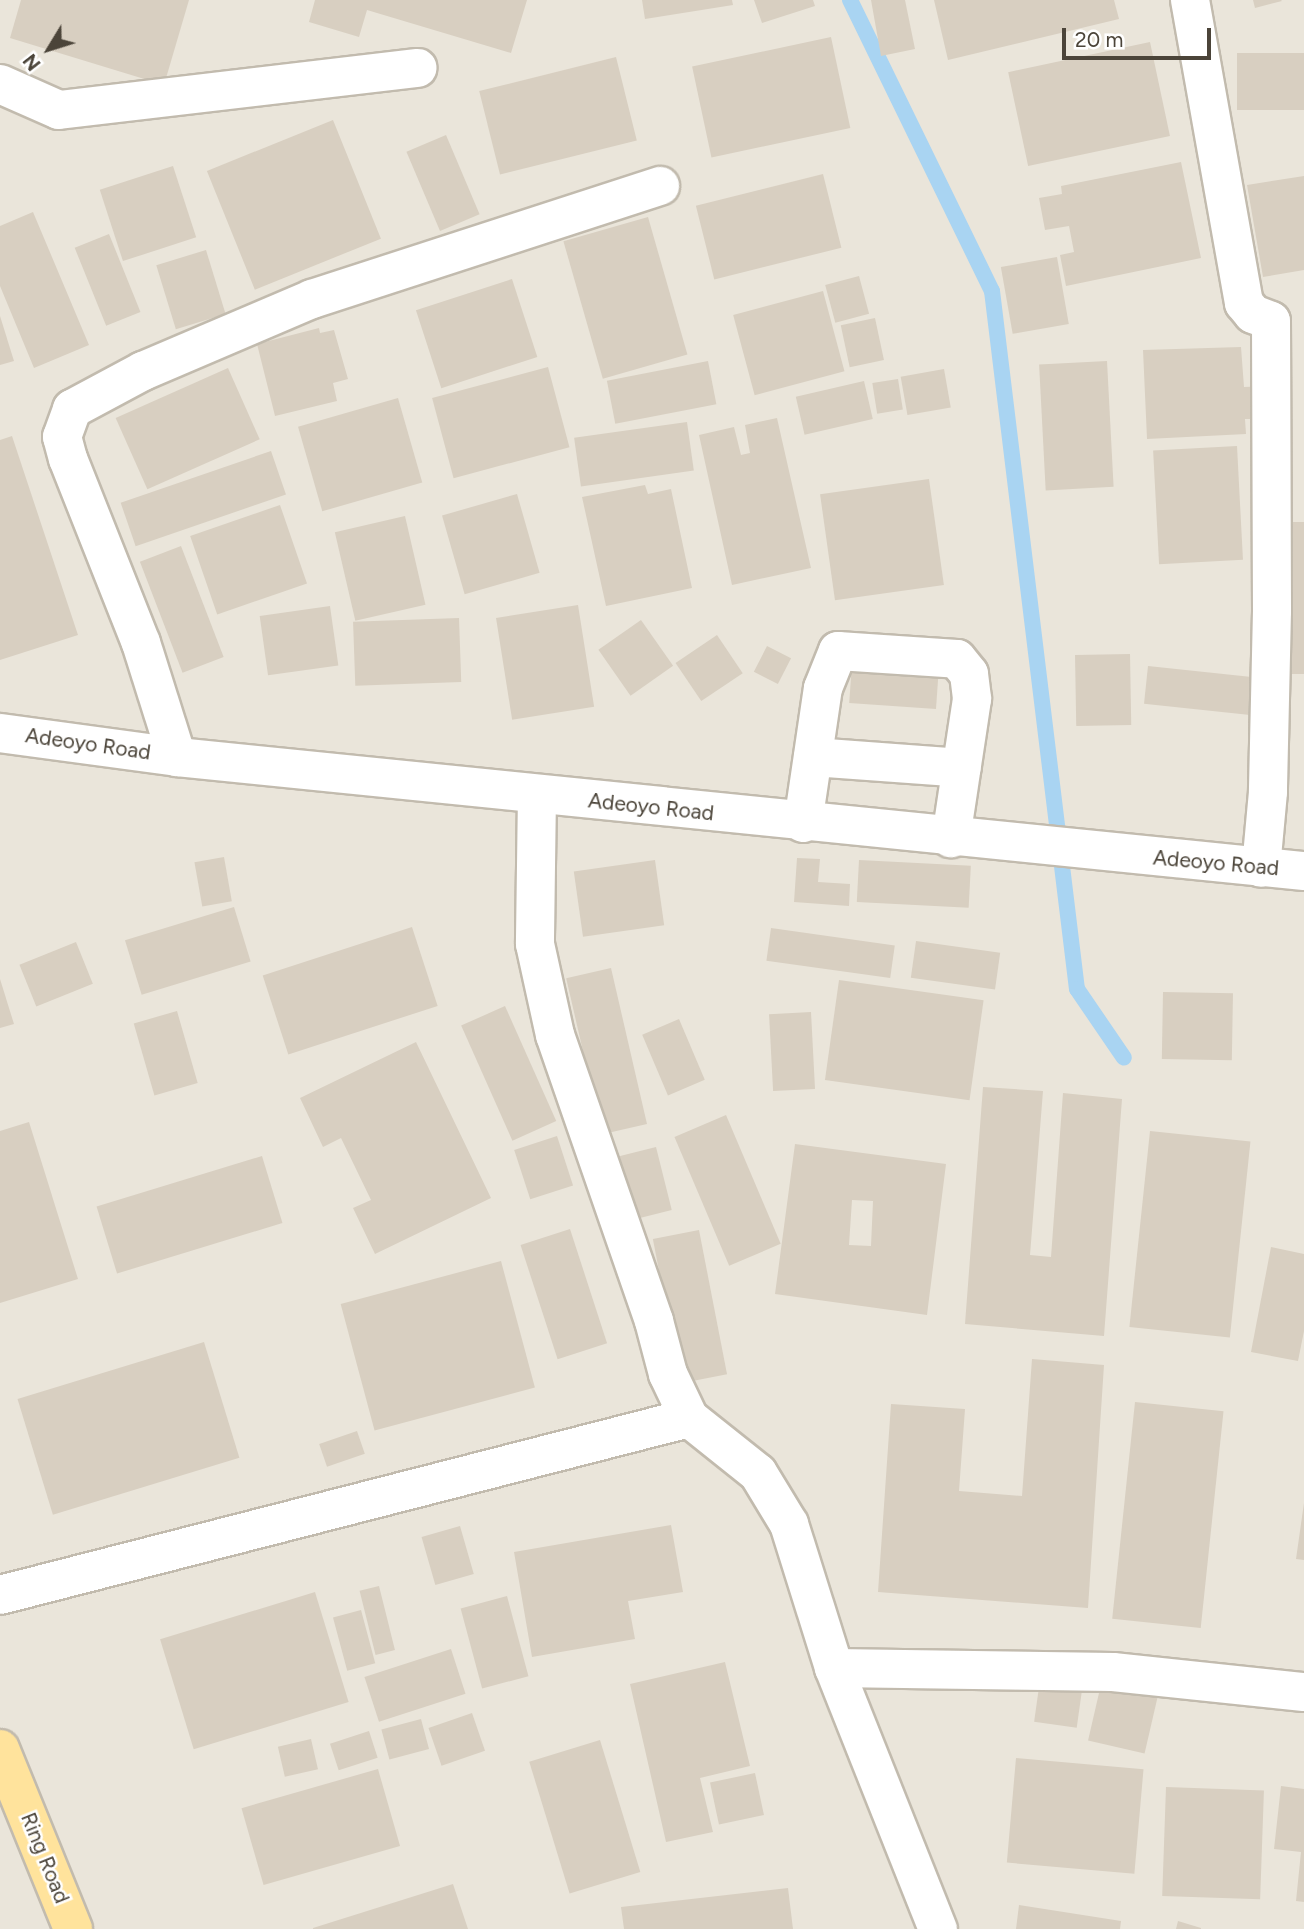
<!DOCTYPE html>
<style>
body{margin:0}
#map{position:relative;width:1304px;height:1929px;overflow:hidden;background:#f6f3ec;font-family:Figtree,sans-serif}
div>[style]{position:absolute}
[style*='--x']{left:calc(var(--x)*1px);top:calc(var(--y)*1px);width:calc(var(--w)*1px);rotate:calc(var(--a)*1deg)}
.residential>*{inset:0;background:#eae5da;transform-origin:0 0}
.stream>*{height:16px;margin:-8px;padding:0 8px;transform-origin:8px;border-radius:8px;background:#a9d4f2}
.building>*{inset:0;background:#d8cfc1;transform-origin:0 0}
.roads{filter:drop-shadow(2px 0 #c2bbae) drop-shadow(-2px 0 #c2bbae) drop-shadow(0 2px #c2bbae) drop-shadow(0 -2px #c2bbae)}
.minor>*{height:38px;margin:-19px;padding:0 19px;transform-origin:19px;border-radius:19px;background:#fff}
.major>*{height:38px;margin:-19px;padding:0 19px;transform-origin:19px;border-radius:19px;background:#ffe39c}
span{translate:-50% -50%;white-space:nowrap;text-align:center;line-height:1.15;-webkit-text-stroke:5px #fff;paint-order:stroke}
.street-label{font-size:21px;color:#4b4439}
.north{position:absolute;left:14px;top:14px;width:70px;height:70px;-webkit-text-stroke:5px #fff;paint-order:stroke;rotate:232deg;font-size:19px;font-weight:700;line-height:28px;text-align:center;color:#4b4439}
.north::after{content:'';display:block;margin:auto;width:24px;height:32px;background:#4b4439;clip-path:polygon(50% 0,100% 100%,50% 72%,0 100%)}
.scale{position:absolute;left:1062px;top:28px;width:149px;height:32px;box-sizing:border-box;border:4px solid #4b4439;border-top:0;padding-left:9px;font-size:21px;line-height:24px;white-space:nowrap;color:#4b4439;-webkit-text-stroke:5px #fff;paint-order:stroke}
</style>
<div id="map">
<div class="residential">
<i style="left:0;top:0;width:1304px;height:1929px"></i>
</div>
<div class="stream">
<i style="--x:850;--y:0;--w:324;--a:64"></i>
<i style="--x:992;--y:291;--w:703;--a:83.06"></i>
<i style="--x:1077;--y:989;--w:83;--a:55.7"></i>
</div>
<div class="building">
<i style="clip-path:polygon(21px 0,189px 0,164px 85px,10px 38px)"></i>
<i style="clip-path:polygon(315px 0,527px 0,511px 53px,367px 10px,359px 37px,309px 22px)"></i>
<i style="clip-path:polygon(642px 0,732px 0,733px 5px,645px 19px)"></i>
<i style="clip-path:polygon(754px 0,813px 0,815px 6px,762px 23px)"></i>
<i style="clip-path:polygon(871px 0,905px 0,915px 49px,881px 56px)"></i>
<i style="clip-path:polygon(934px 0,1114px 0,1119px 19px,948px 60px)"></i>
<i style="clip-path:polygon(1253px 0,1281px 0,1282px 1px,1255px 8px)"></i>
<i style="left:831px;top:37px;width:93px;height:142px;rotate:78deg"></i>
<i style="left:1150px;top:42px;width:96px;height:145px;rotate:78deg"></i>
<i style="left:1304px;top:53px;width:57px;height:67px;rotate:90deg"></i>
<i style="left:616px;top:57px;width:86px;height:141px;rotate:76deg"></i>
<i style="left:333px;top:120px;width:128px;height:136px;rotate:68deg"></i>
<i style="left:446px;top:135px;width:86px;height:43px;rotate:67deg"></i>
<i style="clip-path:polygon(1181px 162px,1201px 258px,1066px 286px,1060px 255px,1074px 252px,1069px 226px,1045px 230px,1039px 198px,1062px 194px,1061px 186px)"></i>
<i style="left:173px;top:166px;width:75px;height:77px;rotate:72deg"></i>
<i style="left:823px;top:174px;width:76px;height:131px;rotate:76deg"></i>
<i style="clip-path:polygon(1304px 176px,1304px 270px,1263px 277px,1247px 185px)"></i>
<i style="clip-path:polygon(33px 212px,89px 345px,34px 368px,0 286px,0 226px)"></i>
<i style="left:648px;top:217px;width:143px;height:88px;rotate:74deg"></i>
<i style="left:109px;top:234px;width:84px;height:37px;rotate:68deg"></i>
<i style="left:206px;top:250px;width:67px;height:52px;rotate:73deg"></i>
<i style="left:1057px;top:257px;width:68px;height:57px;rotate:80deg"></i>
<i style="left:859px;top:276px;width:39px;height:35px;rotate:75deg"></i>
<i style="left:512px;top:279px;width:82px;height:101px;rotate:72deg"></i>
<i style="left:823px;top:291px;width:83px;height:93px;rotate:75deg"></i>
<i style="clip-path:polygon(0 316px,14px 361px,0 365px)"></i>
<i style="left:875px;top:318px;width:43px;height:35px;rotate:78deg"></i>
<i style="clip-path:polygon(319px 328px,320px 333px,334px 330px,348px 379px,333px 383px,337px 401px,275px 416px,257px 344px)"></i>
<i style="clip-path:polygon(1241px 347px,1244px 387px,1267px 386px,1268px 419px,1245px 419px,1246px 434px,1147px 439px,1143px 350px)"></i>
<i style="left:708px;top:361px;width:44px;height:103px;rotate:79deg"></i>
<i style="left:1107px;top:361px;width:126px;height:68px;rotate:87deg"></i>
<i style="left:548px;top:367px;width:83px;height:120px;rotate:75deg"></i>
<i style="left:228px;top:368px;width:78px;height:123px;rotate:66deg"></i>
<i style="left:944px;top:369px;width:39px;height:44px;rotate:80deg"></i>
<i style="left:898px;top:379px;width:31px;height:26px;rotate:81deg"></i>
<i style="left:864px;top:381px;width:39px;height:70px;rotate:77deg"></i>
<i style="left:398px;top:398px;width:88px;height:104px;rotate:74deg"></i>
<i style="clip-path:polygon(777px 418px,811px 568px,732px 585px,699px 435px,734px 427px,741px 455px,750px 453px,745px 425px)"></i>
<i style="left:687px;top:422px;width:49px;height:114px;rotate:82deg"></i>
<i style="clip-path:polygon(12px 436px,78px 635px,0 660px,0 440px)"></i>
<i style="left:1237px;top:446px;width:114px;height:84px;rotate:87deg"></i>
<i style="left:271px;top:451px;width:46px;height:159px;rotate:71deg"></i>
<i style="left:929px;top:479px;width:107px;height:110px;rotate:82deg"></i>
<i style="clip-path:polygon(645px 485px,648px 494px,671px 489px,692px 588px,606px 606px,582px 497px)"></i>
<i style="left:517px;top:494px;width:82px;height:78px;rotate:74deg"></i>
<i style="left:280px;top:505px;width:83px;height:95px;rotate:71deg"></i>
<i style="left:405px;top:516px;width:91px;height:72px;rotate:77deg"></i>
<i style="left:1285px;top:522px;width:19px;height:152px"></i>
<i style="left:181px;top:546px;width:119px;height:44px;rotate:69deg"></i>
<i style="left:578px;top:605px;width:103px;height:83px;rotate:81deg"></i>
<i style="left:330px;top:606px;width:60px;height:71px;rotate:82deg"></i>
<i style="left:459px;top:618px;width:64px;height:106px;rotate:88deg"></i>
<i style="left:641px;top:620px;width:56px;height:52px;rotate:55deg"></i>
<i style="left:717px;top:635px;width:46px;height:50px;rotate:56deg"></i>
<i style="left:767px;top:646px;width:27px;height:29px;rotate:27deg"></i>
<i style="left:1130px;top:654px;width:71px;height:55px;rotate:89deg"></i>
<i style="left:852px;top:663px;width:87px;height:40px;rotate:4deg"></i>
<i style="left:1148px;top:666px;width:109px;height:38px;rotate:6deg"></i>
<i style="left:224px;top:857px;width:45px;height:30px;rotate:80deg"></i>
<i style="clip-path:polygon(797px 858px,820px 859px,818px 882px,850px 884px,849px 906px,794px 902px)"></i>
<i style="left:655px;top:860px;width:66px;height:82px;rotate:82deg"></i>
<i style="left:859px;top:860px;width:112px;height:42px;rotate:3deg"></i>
<i style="left:234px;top:907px;width:57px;height:114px;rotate:73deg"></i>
<i style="left:412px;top:927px;width:83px;height:157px;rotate:72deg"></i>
<i style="left:771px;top:928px;width:125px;height:33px;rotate:8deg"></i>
<i style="left:916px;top:941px;width:85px;height:37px;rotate:8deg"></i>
<i style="left:76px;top:942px;width:45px;height:61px;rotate:68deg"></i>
<i style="left:611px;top:968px;width:160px;height:46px;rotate:77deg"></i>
<i style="clip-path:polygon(0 979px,14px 1024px,0 1028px)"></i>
<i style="left:839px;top:980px;width:146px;height:101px;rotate:8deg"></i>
<i style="left:1163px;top:992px;width:70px;height:67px;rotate:1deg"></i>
<i style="left:505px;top:1006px;width:126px;height:48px;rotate:66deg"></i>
<i style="left:177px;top:1011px;width:75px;height:45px;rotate:74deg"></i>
<i style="left:811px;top:1012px;width:77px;height:42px;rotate:87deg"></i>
<i style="left:679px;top:1019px;width:66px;height:40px;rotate:67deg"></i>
<i style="clip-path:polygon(416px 1042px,491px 1198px,375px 1254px,353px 1208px,371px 1200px,341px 1138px,323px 1147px,300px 1098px)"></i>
<i style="clip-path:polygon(983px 1087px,1043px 1091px,1030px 1255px,1051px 1257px,1063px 1093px,1122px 1099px,1104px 1336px,965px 1324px)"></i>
<i style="left:726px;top:1115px;width:140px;height:56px;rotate:67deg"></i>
<i style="clip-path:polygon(29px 1122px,78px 1279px,0 1303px,0 1131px)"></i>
<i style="left:1150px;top:1131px;width:101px;height:197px;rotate:6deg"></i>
<i style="left:557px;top:1136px;width:52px;height:45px;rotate:72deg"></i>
<i style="clip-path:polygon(evenodd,795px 1144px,946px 1164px,927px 1315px,775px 1294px,795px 1144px,852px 1200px,873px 1201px,871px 1246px,849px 1245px,852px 1200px)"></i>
<i style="left:656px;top:1147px;width:65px;height:39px;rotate:76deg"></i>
<i style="left:262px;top:1156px;width:70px;height:173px;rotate:73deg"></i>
<i style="left:570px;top:1229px;width:120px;height:52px;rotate:72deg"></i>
<i style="left:699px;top:1230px;width:147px;height:47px;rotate:79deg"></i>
<i style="clip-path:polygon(1271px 1247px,1304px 1254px,1304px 1331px,1298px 1361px,1251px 1352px)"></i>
<i style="left:501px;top:1261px;width:131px;height:166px;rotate:75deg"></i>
<i style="left:204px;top:1342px;width:121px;height:195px;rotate:73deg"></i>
<i style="clip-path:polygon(1032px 1359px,1104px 1365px,1088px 1608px,878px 1592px,891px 1404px,965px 1409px,959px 1491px,1022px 1496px)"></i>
<i style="left:1135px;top:1402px;width:89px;height:218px;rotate:6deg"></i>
<i style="left:357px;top:1431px;width:24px;height:40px;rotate:71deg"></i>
<i style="clip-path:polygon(1304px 1503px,1304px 1560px,1296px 1559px)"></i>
<i style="clip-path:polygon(671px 1525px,683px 1592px,628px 1601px,635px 1639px,532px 1657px,514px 1552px)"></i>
<i style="left:460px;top:1526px;width:50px;height:40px;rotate:74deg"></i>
<i style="left:379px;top:1586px;width:66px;height:20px;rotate:76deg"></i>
<i style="left:315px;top:1592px;width:115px;height:162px;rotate:73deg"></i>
<i style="left:507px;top:1596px;width:83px;height:48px;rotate:75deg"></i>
<i style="left:361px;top:1610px;width:55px;height:29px;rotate:75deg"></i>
<i style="left:451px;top:1649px;width:47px;height:91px;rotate:72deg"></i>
<i style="clip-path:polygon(725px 1662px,750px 1766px,700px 1778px,713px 1832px,666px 1842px,630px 1684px)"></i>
<i style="left:1102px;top:1680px;width:58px;height:62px;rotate:13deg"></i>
<i style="left:1039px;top:1687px;width:43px;height:35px;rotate:8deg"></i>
<i style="left:472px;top:1713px;width:40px;height:46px;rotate:71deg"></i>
<i style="left:421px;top:1719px;width:31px;height:41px;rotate:75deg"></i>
<i style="left:369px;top:1731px;width:28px;height:41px;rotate:72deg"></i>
<i style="left:311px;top:1739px;width:31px;height:34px;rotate:77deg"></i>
<i style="left:600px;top:1740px;width:138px;height:74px;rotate:73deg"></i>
<i style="left:1016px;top:1758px;width:128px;height:105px;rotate:5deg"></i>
<i style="left:378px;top:1769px;width:80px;height:142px;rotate:74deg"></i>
<i style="left:755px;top:1773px;width:43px;height:46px;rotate:78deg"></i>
<i style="clip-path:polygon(1281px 1786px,1304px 1789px,1304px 1902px,1296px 1901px,1301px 1852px,1274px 1849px)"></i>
<i style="left:1166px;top:1787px;width:98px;height:109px;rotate:2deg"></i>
<i style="clip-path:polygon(453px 1884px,468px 1929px,313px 1929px,313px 1928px)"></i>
<i style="clip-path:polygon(788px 1888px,793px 1929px,624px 1929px,621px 1907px)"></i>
<i style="clip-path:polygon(1019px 1905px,1121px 1921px,1120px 1929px,1016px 1929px)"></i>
<i style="clip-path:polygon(1178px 1921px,1201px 1928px,1201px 1929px,1176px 1929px)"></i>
</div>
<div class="roads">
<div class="minor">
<i style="--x:1190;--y:0;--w:308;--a:79.9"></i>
<i style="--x:1244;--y:303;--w:14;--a:51"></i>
<i style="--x:1253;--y:314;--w:19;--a:21"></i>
<i style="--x:1271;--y:321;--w:290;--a:89.8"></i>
<i style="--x:1272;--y:611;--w:181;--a:91.3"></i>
<i style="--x:1268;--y:792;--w:76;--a:95.3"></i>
<i style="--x:0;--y:84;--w:64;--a:23.8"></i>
<i style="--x:59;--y:110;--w:361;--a:-6.7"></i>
<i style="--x:0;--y:733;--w:179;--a:7.7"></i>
<i style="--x:177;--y:757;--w:1133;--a:5.78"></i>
<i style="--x:177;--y:757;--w:120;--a:-107.5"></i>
<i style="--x:141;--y:643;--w:198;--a:-111.6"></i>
<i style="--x:68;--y:459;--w:23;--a:-105"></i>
<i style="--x:62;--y:437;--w:30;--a:-70"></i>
<i style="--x:72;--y:409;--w:81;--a:-28.2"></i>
<i style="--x:143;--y:371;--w:184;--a:-23.1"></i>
<i style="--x:312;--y:299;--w:366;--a:-18"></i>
<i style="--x:813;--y:757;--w:149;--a:4.2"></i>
<i style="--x:537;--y:794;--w:150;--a:90.8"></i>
<i style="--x:535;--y:944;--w:93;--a:77.6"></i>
<i style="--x:555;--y:1035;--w:303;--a:70.9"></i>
<i style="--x:654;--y:1321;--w:55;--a:75.2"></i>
<i style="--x:668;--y:1374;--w:49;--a:64.5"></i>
<i style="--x:689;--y:1418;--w:88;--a:38.6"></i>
<i style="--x:758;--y:1473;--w:60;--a:58.7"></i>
<i style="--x:789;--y:1524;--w:151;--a:72.6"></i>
<i style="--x:834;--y:1668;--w:281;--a:68.3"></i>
<i style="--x:803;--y:823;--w:136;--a:-81.6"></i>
<i style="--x:823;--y:688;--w:40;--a:-68"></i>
<i style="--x:838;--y:651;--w:119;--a:3.8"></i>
<i style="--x:957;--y:659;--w:19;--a:51"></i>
<i style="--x:969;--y:674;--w:25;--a:83"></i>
<i style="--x:972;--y:699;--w:141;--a:98.6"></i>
<i style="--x:0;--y:1595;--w:711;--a:-14.41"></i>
<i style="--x:834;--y:1668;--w:279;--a:0.8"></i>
<i style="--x:1113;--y:1672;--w:192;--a:6"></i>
</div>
<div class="major">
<i style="--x:0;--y:1749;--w:194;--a:67.9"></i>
</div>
</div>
<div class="street-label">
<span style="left:88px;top:744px;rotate:8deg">Adeoyo Road</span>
<span style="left:651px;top:807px;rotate:6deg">Adeoyo Road</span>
<span style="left:1216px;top:863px;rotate:5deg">Adeoyo Road</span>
<span style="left:45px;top:1858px;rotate:68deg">Ring Road</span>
</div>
<div class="north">N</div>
<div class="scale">20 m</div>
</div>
